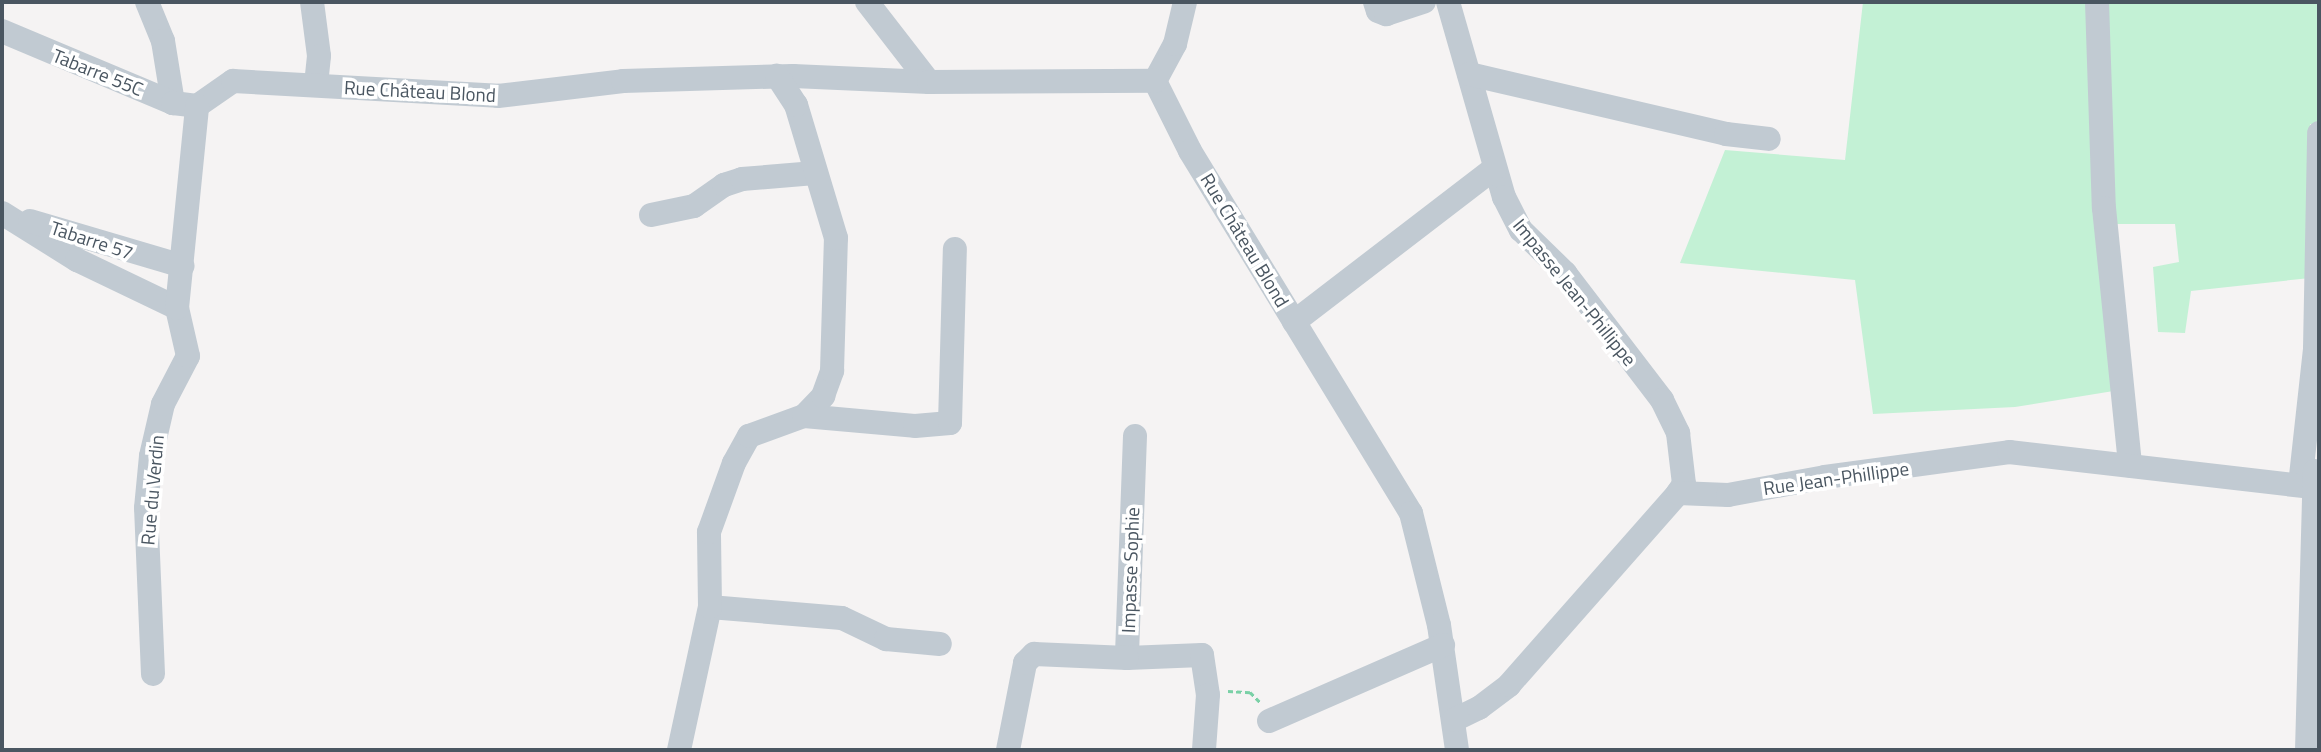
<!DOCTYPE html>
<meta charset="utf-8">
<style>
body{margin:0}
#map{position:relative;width:2321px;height:752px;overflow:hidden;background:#f5f3f3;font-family:"Titillium Web",sans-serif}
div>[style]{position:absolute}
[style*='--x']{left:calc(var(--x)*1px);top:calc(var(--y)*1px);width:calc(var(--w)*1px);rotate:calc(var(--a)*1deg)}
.green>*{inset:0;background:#c3f1d5}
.path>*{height:2.5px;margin-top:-1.25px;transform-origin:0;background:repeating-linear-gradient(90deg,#7ad0a6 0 5px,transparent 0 8.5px)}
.minor>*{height:24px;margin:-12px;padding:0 12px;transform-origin:12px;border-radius:12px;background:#c1cad2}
span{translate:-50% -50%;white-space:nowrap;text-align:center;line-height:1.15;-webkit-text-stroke:7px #fff;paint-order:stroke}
.street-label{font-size:19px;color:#4a5661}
.frame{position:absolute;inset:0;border:4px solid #4a5661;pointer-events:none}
</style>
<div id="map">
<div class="green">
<i style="clip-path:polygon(1863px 2px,2319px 2px,2319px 124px,2310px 124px,2315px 202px,2310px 278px,2191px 291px,2185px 333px,2158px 332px,2153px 267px,2179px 262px,2175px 224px,2107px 224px,2132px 388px,2015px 407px,1873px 414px,1855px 280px,1680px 263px,1725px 150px,1845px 160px)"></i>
</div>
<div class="path">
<i style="--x:1228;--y:691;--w:22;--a:3"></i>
<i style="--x:1250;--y:692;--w:14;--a:45"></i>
</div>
<div class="minor">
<i style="--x:147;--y:2;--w:42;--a:67.7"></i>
<i style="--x:163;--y:41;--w:63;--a:80.8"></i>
<i style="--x:312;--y:2;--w:54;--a:82.6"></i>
<i style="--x:319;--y:56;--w:29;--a:96"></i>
<i style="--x:867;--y:2;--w:101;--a:52.2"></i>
<i style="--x:1375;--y:2;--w:9;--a:72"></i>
<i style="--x:1378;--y:11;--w:9;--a:21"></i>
<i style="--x:1386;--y:14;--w:40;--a:-18"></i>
<i style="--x:1448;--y:2;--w:203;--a:74"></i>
<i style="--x:1504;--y:197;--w:37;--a:63"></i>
<i style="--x:1521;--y:230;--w:62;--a:44.3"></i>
<i style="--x:1565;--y:273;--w:160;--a:52.6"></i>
<i style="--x:1662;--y:400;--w:37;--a:64"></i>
<i style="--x:1678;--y:433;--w:51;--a:83.3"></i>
<i style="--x:1684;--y:484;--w:11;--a:124"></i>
<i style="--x:2097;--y:2;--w:206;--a:88.1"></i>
<i style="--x:2104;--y:208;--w:259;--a:84.2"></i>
<i style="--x:2;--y:31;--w:186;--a:22.8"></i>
<i style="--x:173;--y:103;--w:24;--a:7"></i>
<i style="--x:1469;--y:74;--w:264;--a:13.1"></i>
<i style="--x:1726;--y:134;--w:43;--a:6.6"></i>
<i style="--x:1155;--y:81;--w:78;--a:63.4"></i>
<i style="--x:1190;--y:151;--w:424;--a:58.6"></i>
<i style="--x:1411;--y:513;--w:115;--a:76"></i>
<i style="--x:1439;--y:625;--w:126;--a:81.8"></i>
<i style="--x:1155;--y:81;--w:42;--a:-61.6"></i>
<i style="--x:1175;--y:44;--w:43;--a:-76.6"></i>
<i style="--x:197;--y:106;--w:44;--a:-34.8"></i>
<i style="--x:233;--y:81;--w:265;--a:3.2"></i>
<i style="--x:498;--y:96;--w:126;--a:-6.8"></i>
<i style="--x:623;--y:81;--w:170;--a:-1.7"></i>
<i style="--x:793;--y:76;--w:136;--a:2.5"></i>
<i style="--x:929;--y:82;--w:226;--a:-0.3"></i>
<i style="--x:2;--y:213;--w:89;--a:32.1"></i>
<i style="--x:77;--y:260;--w:111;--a:25.6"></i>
<i style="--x:651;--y:215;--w:44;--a:-11.8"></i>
<i style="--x:694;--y:206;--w:37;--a:-35"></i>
<i style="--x:724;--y:185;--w:19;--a:-18"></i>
<i style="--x:742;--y:179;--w:73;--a:-4.7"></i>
<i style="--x:30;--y:221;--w:159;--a:16.4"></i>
<i style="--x:1294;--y:322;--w:253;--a:-37.5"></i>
<i style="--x:804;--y:416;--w:111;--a:5.1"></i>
<i style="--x:915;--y:426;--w:35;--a:-5"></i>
<i style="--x:950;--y:423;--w:174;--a:-88.4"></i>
<i style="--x:1135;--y:436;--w:222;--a:92.1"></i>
<i style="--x:1127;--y:658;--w:75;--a:-2.3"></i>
<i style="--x:1202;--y:655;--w:40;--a:81.5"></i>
<i style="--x:1208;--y:695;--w:55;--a:94.2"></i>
<i style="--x:2300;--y:485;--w:137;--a:-83.7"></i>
<i style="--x:2315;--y:349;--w:216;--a:-88.9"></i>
<i style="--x:710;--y:607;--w:132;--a:4.8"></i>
<i style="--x:842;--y:618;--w:49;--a:25.5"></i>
<i style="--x:886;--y:639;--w:54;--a:5.3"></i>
<i style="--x:153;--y:674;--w:166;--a:-92.4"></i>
<i style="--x:146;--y:508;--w:52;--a:-84.5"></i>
<i style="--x:151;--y:456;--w:53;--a:-77"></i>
<i style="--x:163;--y:404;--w:54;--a:-62.5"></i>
<i style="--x:188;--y:356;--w:49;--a:-102.9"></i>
<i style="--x:177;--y:308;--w:203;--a:-84.3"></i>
<i style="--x:1454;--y:720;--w:28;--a:-26"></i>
<i style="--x:1479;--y:708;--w:38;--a:-37"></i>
<i style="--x:1509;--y:685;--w:256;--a:-48.6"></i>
<i style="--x:1678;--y:493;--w:50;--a:2.3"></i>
<i style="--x:1728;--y:495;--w:99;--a:-10.5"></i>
<i style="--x:1825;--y:477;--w:186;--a:-7.7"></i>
<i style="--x:2009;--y:452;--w:306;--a:6.6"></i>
<i style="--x:1269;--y:721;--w:190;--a:-23.6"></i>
<i style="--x:679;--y:750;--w:146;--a:-77.8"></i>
<i style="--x:710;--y:607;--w:75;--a:-90.8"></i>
<i style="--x:709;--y:532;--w:73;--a:-70.1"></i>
<i style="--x:734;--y:463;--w:31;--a:-61"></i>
<i style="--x:749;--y:436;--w:59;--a:-20"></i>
<i style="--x:804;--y:416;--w:28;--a:-46"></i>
<i style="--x:823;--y:396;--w:27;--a:-70"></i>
<i style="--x:832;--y:371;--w:133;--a:-88.3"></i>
<i style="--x:836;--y:238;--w:139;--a:-106.7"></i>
<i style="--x:796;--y:105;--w:35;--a:-123"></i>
<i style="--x:1008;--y:750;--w:89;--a:-78.9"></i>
<i style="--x:1025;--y:663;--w:13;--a:-45"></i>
<i style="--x:1034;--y:654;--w:93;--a:2.5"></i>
<i style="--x:2307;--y:750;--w:279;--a:-88.4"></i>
</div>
<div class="street-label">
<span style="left:98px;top:72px;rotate:22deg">Tabarre 55C</span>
<span style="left:420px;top:91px;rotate:3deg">Rue Château Blond</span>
<span style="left:92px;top:240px;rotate:18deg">Tabarre 57</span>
<span style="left:1245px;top:240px;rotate:59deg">Rue Château Blond</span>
<span style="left:1575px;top:292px;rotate:51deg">Impasse Jean-Phillippe</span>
<span style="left:1836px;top:478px;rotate:-8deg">Rue Jean-Phillippe</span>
<span style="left:152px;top:490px;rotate:-85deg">Rue du Verdin</span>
<span style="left:1130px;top:570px;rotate:-88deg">Impasse Sophie</span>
</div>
<div class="frame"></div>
</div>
